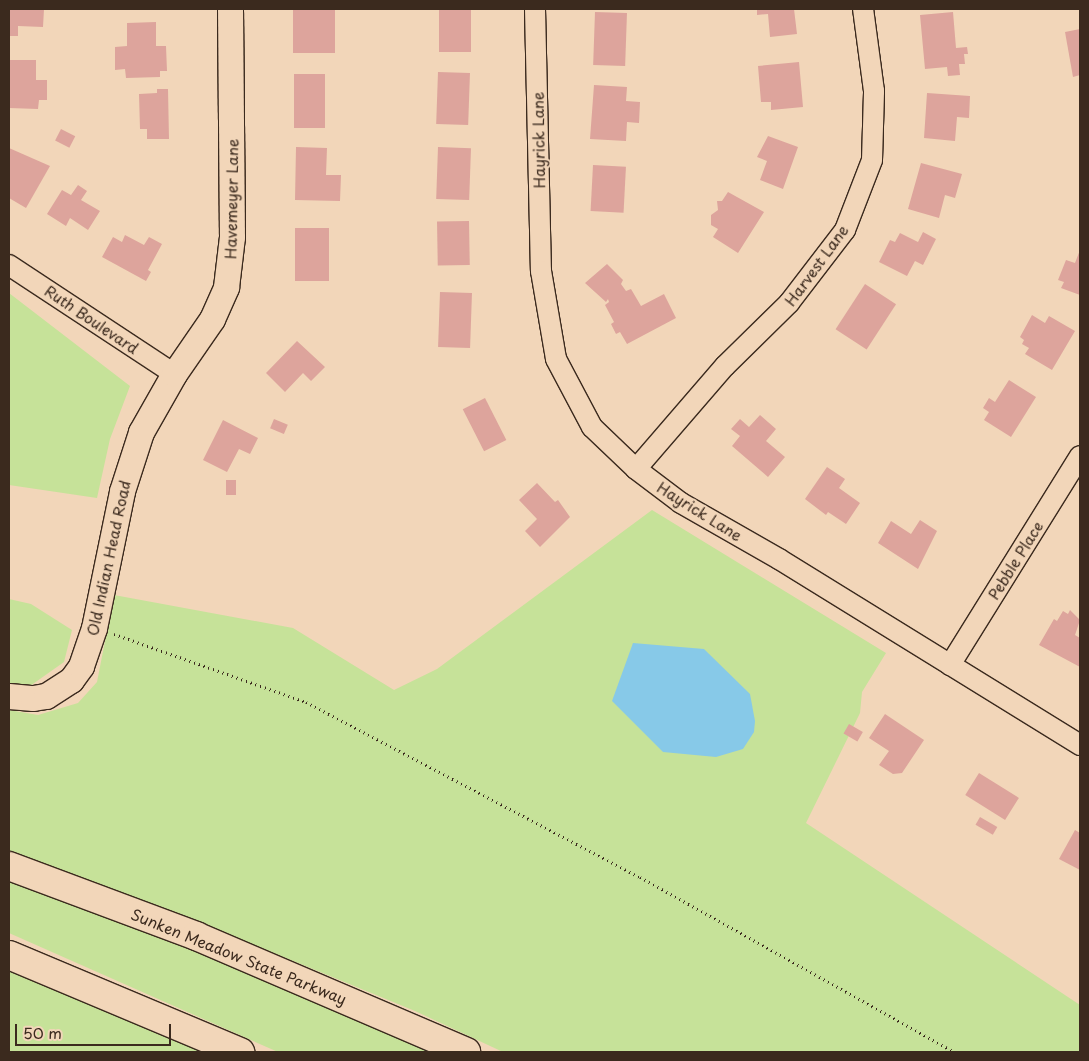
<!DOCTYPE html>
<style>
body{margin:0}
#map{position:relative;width:1089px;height:1061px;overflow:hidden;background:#f2d6b9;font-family:"Playpen Sans",sans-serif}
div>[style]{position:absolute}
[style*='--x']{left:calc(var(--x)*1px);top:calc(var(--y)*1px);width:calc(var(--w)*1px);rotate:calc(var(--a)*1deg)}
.green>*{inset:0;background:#c6e299}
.water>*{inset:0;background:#87c9e8}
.building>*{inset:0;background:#dda49c;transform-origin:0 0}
.path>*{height:3px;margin-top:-1.5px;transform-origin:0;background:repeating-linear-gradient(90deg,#3b2a1e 0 1px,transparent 0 5px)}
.roads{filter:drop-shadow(1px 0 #3b2a1e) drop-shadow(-1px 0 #3b2a1e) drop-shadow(0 1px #3b2a1e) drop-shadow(0 -1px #3b2a1e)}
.minor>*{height:20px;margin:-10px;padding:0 10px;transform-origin:10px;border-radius:10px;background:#f2d6b9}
.tertiary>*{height:25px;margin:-12.5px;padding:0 12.5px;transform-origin:12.5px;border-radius:12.5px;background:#f2d6b9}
.motorway>*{height:28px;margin:-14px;padding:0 14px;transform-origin:14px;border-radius:14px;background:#f2d6b9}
span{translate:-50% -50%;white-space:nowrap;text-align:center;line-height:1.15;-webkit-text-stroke:4px #f2d6b9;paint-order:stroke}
.street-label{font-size:15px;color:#3b2a1e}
.frame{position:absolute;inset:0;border:10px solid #3b2a1e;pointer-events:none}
.scale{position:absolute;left:15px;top:1024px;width:156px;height:22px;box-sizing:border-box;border:2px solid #3b2a1e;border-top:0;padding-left:6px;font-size:15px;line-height:18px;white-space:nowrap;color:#3b2a1e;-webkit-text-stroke:4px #f2d6b9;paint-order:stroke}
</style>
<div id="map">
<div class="green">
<i style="clip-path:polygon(9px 293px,130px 386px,110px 439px,97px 498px,9px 485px)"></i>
<i style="clip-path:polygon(652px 510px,886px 653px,862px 692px,860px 713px,806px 823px,1080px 1005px,1080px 1052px,503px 1052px,415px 1011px,264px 949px,9px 855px,9px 710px,38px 715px,78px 703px,97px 682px,114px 595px,293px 628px,394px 690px,437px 669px)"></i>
<i style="clip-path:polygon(9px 599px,31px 604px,72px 630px,64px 662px,30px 686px,9px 684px)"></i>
<i style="clip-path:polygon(9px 881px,181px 942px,437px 1052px,278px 1052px,9px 933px)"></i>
<i style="clip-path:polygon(9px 964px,214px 1052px,9px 1052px)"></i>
</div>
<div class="water">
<i style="clip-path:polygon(633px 643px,704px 649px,750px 694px,755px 721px,754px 732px,743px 749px,716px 757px,663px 752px,612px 701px)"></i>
</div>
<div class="building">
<i style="clip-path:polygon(9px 9px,44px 9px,43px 27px,18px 26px,18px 36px,9px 36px)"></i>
<i style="left:293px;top:9px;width:42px;height:44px"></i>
<i style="left:439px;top:9px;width:32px;height:43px"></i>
<i style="clip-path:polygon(757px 9px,794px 9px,797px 34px,770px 37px,768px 14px,757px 15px)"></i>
<i style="left:595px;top:12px;width:32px;height:53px;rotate:2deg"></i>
<i style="clip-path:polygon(953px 12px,956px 48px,967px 47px,968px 54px,964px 54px,965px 64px,959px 64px,960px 75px,948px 76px,947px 67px,925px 69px,920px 15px)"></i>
<i style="clip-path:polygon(156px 22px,156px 46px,166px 46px,167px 71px,160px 71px,160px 77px,126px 78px,125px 69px,115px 70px,115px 47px,127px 46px,127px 23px)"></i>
<i style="clip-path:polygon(1080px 29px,1080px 75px,1073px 77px,1065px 32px)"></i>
<i style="clip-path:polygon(9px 60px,36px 60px,36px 80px,47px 80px,47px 100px,39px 100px,38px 109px,9px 108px)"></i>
<i style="clip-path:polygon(799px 62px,803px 107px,771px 110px,771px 102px,761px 102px,758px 66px)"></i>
<i style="left:438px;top:72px;width:32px;height:52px;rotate:2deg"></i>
<i style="left:294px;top:74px;width:31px;height:54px"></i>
<i style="clip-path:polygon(594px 85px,627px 87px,626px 101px,640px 102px,639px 123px,627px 122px,626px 141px,590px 139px)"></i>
<i style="clip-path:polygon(157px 89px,168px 89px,169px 139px,147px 139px,147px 129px,140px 129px,139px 94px,157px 93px)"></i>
<i style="clip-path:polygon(927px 93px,970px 96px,969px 118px,957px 117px,955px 141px,924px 138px)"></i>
<i style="left:61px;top:129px;width:16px;height:13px;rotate:27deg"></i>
<i style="clip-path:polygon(768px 136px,798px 147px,783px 189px,760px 180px,767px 161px,757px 157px)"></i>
<i style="clip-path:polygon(296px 147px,327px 148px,326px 175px,341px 175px,340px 201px,295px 200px)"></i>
<i style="left:438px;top:147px;width:33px;height:52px;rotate:2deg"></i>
<i style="clip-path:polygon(9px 148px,50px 166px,26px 208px,9px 198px)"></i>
<i style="clip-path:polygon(921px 163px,962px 174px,955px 198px,945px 195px,939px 218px,908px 209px)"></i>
<i style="left:593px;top:165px;width:33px;height:46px;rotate:3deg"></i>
<i style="clip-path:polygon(78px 185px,87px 191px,81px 200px,100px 211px,88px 230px,70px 218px,66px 226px,47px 214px,62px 190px,71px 195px)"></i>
<i style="clip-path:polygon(728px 192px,764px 212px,738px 253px,713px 237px,718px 229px,711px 225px,711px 215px,718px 210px,717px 201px,722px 201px)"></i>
<i style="left:469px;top:221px;width:44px;height:32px;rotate:89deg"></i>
<i style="left:295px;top:228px;width:34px;height:53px"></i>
<i style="clip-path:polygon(923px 232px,936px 239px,923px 265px,915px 261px,907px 276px,879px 262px,890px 240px,895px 242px,900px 233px,918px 242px)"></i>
<i style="clip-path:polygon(125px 235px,144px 245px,149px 237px,162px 244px,148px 270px,151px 272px,146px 281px,102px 257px,113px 237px,122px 242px)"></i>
<i style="clip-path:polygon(1080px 250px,1080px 295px,1061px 288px,1064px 282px,1058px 280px,1066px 260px,1075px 263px)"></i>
<i style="clip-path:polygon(607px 264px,623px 280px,621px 284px,626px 291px,631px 289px,641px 306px,664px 294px,676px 318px,627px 344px,620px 332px,616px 334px,611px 324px,614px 322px,605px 305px,609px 302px,608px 299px,606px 302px,585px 283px)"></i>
<i style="left:865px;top:284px;width:37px;height:54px;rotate:33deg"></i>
<i style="left:440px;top:292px;width:32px;height:55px;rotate:2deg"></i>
<i style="clip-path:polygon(1032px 315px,1045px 323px,1049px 316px,1075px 331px,1052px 370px,1025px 354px,1029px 348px,1022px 344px,1024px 340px,1020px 337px)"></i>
<i style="clip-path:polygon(297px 341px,325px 367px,311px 381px,303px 373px,285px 392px,266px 373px)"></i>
<i style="clip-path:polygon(1009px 380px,1036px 397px,1011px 437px,984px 420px,989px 412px,983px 408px,989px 398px,995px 402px)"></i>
<i style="left:485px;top:398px;width:47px;height:25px;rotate:63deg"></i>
<i style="clip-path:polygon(760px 415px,776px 429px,766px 441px,785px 457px,768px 477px,732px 446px,740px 436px,731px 429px,740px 419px,749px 427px)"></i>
<i style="left:274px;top:419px;width:15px;height:10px;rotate:23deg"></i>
<i style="clip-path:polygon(223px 420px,258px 438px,250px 454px,239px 449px,227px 472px,203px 460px)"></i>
<i style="clip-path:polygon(827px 467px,845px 479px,839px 488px,860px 503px,846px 524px,828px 512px,826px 515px,805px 499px)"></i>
<i style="left:226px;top:480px;width:10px;height:15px"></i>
<i style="clip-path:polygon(537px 483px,555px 502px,558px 500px,570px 517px,540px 547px,525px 531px,537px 519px,519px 500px)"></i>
<i style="clip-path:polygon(920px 520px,937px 531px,918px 569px,878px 543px,891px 521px,911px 534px)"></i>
<i style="clip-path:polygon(1070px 610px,1080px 620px,1075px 635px,1080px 638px,1080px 667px,1039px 645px,1054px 619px,1057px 621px,1063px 611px,1068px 614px)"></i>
<i style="clip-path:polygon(885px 714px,924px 740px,902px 773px,893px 774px,879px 765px,889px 751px,869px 738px)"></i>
<i style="left:849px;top:724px;width:16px;height:11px;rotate:30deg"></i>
<i style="left:979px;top:773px;width:47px;height:26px;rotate:32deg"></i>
<i style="left:980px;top:817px;width:20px;height:9px;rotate:30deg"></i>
<i style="clip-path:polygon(1075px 830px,1080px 833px,1080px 870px,1059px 859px)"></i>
</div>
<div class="path">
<i style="--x:114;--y:634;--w:204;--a:19.5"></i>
<i style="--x:306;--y:702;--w:377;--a:27.7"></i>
<i style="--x:640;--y:877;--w:360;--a:29.1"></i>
</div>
<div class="roads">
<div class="minor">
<i style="--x:535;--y:9;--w:262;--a:88.7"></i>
<i style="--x:541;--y:271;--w:89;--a:80.3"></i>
<i style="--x:556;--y:359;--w:77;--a:62.1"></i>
<i style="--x:592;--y:427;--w:61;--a:43.7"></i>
<i style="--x:636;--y:469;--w:56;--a:37.1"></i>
<i style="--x:681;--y:503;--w:113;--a:29.7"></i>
<i style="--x:779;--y:559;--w:354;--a:31.7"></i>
<i style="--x:9;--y:265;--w:198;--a:33.4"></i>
<i style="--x:636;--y:469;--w:136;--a:-49.2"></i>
<i style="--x:725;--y:366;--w:90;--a:-44.5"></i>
<i style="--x:789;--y:303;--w:92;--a:-52.5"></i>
<i style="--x:845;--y:230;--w:75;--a:-68.9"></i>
<i style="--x:872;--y:160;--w:69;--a:-88.3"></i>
<i style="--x:874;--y:91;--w:83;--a:-97.6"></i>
<i style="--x:950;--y:665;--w:246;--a:-58.1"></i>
</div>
<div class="tertiary">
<i style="--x:9;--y:696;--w:24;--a:5"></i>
<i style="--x:33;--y:698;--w:13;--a:-9"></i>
<i style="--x:46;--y:696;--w:30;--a:-33"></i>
<i style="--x:71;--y:680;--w:17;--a:-54"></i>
<i style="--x:81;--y:666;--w:40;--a:-71.1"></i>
<i style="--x:94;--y:628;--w:140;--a:-78.4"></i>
<i style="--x:122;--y:491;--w:62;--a:-72.1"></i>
<i style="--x:141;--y:432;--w:67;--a:-60.4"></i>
<i style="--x:174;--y:374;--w:67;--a:-55.4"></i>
<i style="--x:212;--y:319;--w:35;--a:-66"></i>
<i style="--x:226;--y:287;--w:50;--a:-83.2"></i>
<i style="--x:232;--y:237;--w:228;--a:-90.5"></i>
</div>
<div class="motorway">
<i style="--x:9;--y:866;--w:200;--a:20.5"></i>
<i style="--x:196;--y:936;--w:294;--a:23.2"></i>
<i style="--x:9;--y:955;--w:251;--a:22.8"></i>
</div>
</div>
<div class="street-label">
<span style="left:538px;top:140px;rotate:-91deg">Hayrick Lane</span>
<span style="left:231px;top:199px;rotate:-89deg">Havemeyer Lane</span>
<span style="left:816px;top:265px;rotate:-54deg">Harvest Lane</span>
<span style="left:92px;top:319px;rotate:34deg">Ruth Boulevard</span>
<span style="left:700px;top:511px;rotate:32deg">Hayrick Lane</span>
<span style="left:108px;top:558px;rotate:-78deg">Old Indian Head Road</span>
<span style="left:1015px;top:560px;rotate:-58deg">Pebble Place</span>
<span style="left:239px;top:956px;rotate:22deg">Sunken Meadow State Parkway</span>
</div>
<div class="frame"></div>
<div class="scale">50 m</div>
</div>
